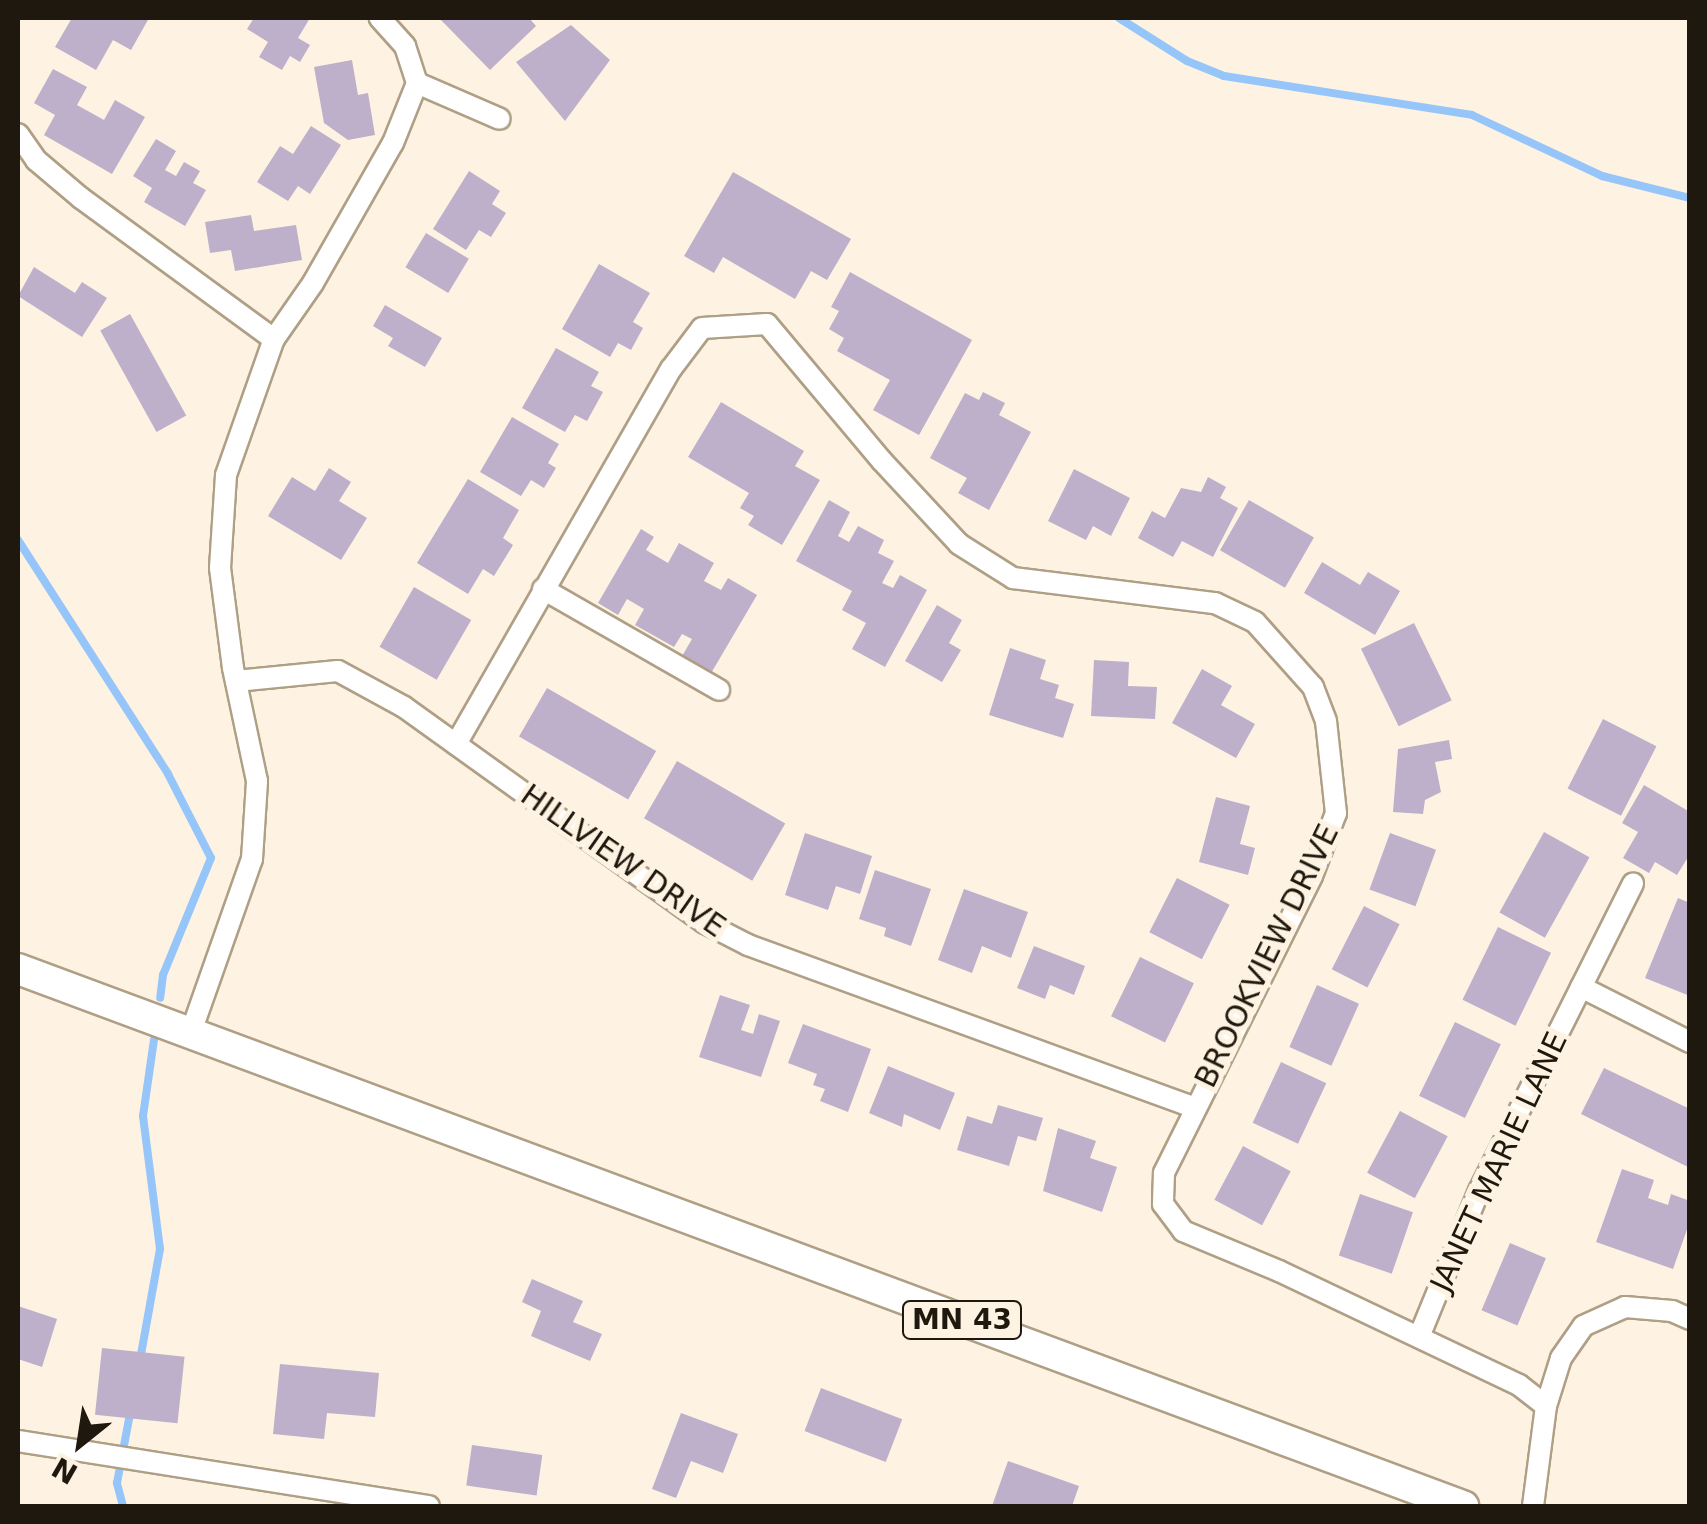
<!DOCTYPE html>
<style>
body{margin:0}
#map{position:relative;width:1707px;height:1524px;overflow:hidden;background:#fef3e3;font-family:"DejaVu Sans",sans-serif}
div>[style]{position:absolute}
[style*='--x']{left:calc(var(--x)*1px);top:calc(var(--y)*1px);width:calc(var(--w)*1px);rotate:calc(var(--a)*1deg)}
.stream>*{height:8px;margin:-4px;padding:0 4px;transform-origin:4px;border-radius:4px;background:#96c5fa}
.building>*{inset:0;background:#beafca;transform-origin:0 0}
.roads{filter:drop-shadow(2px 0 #af9f85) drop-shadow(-2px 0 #af9f85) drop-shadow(0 2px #af9f85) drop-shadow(0 -2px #af9f85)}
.street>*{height:20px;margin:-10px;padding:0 10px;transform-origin:10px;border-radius:10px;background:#fff}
.primary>*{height:30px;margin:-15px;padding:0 15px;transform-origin:15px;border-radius:15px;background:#fff}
span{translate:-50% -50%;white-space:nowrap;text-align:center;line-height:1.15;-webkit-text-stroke:10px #fef3e3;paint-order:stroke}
.shield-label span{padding:2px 8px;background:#fef3e3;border:2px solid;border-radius:8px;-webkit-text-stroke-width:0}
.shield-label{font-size:28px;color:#1e180e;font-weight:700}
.street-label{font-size:30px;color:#1e180e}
.frame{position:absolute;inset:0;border:20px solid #1e180e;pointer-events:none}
.north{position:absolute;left:30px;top:1394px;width:100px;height:100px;-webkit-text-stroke:8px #fef3e3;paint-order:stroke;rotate:210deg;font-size:28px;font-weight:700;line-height:40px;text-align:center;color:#1e180e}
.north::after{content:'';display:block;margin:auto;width:35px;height:45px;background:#1e180e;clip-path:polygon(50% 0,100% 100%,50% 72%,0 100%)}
</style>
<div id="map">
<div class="stream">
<i style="--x:1119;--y:18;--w:80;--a:32.3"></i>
<i style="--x:1187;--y:61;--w:40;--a:22"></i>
<i style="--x:1224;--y:76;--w:251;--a:8.9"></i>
<i style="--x:1472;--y:115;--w:144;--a:25.1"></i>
<i style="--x:1602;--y:176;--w:91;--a:14"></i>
<i style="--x:18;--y:540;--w:278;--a:57.3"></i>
<i style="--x:168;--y:774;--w:94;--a:62.9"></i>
<i style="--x:211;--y:858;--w:126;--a:112.3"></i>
<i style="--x:163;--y:975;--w:23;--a:97"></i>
<i style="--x:140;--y:1360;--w:113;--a:-79.8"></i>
<i style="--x:160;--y:1249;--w:134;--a:-97.3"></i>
<i style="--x:143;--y:1116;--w:77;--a:-81.8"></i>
<i style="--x:123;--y:1506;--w:24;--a:-105"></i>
<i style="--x:117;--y:1483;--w:76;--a:-79.4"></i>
</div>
<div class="building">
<i style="clip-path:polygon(72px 18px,149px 18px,131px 50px,113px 40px,96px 70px,55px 47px)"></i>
<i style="clip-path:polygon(254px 18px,310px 18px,298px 38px,310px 45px,300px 62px,290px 56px,282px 70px,259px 57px,268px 42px,247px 29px)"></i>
<i style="clip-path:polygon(439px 18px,529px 18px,536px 26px,490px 70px)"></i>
<i style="clip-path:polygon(571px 25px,610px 60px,565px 121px,516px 62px)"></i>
<i style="clip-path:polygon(352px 60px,358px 95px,368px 93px,375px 135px,348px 140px,324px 123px,314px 67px)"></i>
<i style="clip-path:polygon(53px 69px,87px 87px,77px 105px,104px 120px,115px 100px,145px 117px,112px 174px,44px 135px,55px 115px,34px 103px)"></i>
<i style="clip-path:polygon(311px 126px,341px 145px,310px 194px,298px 186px,288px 201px,257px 182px,280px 146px,293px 154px)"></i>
<i style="clip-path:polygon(156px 139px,176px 151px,165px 170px,176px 176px,184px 162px,200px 171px,193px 183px,206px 190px,185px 226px,144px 202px,152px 188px,133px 176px)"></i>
<i style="clip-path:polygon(469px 171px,500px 191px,492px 204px,506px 213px,491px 237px,479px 230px,466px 250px,433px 229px)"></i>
<i style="clip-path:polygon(733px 172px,851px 239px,827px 280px,811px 271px,795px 299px,723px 257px,714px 273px,684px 256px)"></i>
<i style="clip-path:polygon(251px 215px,254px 231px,296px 225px,302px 260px,235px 271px,231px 250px,210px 253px,205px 222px)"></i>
<i style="left:426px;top:233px;width:50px;height:40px;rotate:31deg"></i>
<i style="clip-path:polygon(599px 264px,650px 293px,633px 322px,643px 328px,631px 350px,618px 343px,610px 357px,562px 329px)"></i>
<i style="clip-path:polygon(34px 267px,75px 293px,82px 282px,107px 298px,82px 337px,18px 296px)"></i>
<i style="clip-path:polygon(850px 272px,972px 340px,919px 435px,873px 410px,890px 380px,837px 351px,844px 338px,829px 329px,839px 311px,831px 307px)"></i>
<i style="clip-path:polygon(385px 305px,442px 338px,425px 367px,388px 346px,393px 338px,373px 326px)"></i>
<i style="left:130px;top:314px;width:116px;height:34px;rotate:61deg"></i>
<i style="clip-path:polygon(556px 348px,599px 372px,591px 386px,603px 392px,587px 421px,575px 415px,565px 432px,522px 408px)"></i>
<i style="clip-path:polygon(983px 392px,1005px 403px,999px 415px,1031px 432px,989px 510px,958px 493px,967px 478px,930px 458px,965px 393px,979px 400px)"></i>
<i style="clip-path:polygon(721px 402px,804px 451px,795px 466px,820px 480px,782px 545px,748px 525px,754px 516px,740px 508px,749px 493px,688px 457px)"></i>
<i style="clip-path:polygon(512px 417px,559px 444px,548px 463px,556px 468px,544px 488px,531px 480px,521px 496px,480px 472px)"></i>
<i style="clip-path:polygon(329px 468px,351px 482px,339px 501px,367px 518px,341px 560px,268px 516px,292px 477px,315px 491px)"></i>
<i style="clip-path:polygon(1074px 469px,1130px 498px,1111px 536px,1093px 526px,1086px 540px,1048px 521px)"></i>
<i style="clip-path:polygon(1208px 477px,1226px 487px,1220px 498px,1238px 508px,1213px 557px,1182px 541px,1173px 557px,1138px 538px,1152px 511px,1165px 518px,1181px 488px,1201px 492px)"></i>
<i style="clip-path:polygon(468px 479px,519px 510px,503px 538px,513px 545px,494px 576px,483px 569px,468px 594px,417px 563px)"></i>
<i style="clip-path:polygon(829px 500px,850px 512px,838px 536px,849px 542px,858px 526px,884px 540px,878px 553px,894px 561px,882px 583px,893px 588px,900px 575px,927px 590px,885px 667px,852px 649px,866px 623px,842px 610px,852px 591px,796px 561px)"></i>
<i style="left:1249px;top:500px;width:75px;height:58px;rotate:30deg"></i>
<i style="clip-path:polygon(641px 529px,654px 537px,646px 550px,668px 563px,679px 543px,714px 563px,704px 581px,721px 590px,728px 578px,757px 595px,710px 675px,681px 658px,692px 639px,682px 634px,674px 647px,635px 625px,644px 609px,627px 599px,618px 615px,598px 603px)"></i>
<i style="clip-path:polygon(1322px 562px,1360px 585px,1368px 572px,1400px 591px,1375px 635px,1304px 593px)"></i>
<i style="left:414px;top:587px;width:66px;height:69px;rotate:30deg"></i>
<i style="clip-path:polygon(937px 605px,962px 620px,949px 643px,961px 650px,942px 682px,905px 661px)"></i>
<i style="left:1414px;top:623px;width:86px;height:59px;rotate:64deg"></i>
<i style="clip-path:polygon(1010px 648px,1046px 660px,1040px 679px,1059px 685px,1055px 698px,1074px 704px,1063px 738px,989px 715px)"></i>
<i style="clip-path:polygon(1094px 660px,1129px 662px,1128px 686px,1157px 687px,1155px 719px,1091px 716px)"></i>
<i style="clip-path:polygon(1202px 669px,1232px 686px,1221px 705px,1255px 724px,1236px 758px,1172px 723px)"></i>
<i style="left:547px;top:688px;width:126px;height:56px;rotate:30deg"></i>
<i style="left:1603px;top:719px;width:60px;height:78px;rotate:27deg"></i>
<i style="clip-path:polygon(1449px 740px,1452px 759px,1435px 762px,1441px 792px,1425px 800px,1423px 814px,1393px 812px,1398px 749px)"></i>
<i style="left:677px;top:761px;width:125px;height:66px;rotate:30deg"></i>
<i style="clip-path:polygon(1644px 785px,1690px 812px,1690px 854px,1677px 875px,1655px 862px,1649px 873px,1623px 858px,1638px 832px,1622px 823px)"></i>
<i style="clip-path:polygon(1216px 797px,1250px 806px,1240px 844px,1255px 848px,1248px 875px,1199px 862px)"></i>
<i style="left:1544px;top:832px;width:52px;height:92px;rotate:29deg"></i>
<i style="clip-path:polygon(805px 833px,872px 856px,860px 894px,836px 886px,828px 910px,785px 895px)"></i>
<i style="left:1390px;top:833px;width:49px;height:60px;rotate:20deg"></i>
<i style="clip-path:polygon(875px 870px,931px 889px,911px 946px,884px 936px,886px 928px,859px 919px)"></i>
<i style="left:1177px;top:878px;width:59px;height:61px;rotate:27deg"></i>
<i style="clip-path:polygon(964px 889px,1028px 912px,1011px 958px,982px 946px,972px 973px,938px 960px)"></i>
<i style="clip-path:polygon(1678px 898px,1690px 903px,1690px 996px,1645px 978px)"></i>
<i style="left:1364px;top:906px;width:40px;height:71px;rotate:27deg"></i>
<i style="left:1498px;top:927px;width:59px;height:81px;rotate:26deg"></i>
<i style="clip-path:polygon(1034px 946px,1085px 966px,1074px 995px,1050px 985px,1045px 999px,1017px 988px)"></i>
<i style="left:1140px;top:957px;width:60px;height:66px;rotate:26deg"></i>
<i style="left:1317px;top:985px;width:46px;height:68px;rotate:24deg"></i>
<i style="clip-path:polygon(720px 995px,750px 1005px,741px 1030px,753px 1034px,759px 1014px,780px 1021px,761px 1077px,699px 1057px)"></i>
<i style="left:1455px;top:1022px;width:51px;height:82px;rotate:26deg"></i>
<i style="clip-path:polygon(803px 1024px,871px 1049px,848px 1112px,820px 1101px,825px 1089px,813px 1085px,817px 1074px,788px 1063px)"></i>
<i style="left:1281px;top:1062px;width:50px;height:67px;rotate:25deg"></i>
<i style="clip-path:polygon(888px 1066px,955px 1093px,940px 1130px,904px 1114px,902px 1127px,869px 1113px)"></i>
<i style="clip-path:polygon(1604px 1068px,1690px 1109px,1690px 1168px,1581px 1114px)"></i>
<i style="clip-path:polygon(998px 1105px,1043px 1118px,1036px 1141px,1018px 1136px,1009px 1166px,957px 1150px,967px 1116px,992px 1124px)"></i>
<i style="left:1400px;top:1111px;width:54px;height:70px;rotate:28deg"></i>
<i style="clip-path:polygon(1058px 1128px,1096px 1141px,1090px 1158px,1117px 1167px,1102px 1212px,1043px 1191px)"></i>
<i style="left:1243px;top:1146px;width:54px;height:61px;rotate:28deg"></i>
<i style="clip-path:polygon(1622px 1169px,1654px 1180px,1648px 1198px,1668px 1205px,1671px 1194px,1690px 1201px,1690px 1221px,1673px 1269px,1596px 1242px)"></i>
<i style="left:1360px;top:1194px;width:56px;height:65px;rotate:19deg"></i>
<i style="left:1510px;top:1243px;width:39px;height:73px;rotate:23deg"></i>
<i style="clip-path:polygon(532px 1279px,583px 1301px,573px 1322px,602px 1334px,590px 1361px,531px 1336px,541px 1311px,522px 1302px)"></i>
<i style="clip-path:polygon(18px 1306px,57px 1319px,42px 1367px,18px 1359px)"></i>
<i style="left:102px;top:1348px;width:83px;height:67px;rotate:6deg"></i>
<i style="clip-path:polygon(280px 1364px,379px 1373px,375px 1417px,327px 1413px,324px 1439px,273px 1434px)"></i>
<i style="left:821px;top:1388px;width:87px;height:46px;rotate:21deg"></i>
<i style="clip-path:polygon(681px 1413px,738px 1434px,723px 1473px,691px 1461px,676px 1498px,652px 1489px)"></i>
<i style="left:472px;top:1445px;width:71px;height:41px;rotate:8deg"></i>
<i style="clip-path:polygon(1008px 1461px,1079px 1486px,1072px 1506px,992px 1506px)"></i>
</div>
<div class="roads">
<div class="street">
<i style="--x:417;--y:83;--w:90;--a:23.4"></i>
<i style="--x:18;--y:134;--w:32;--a:55"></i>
<i style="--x:36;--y:160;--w:59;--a:40.2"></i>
<i style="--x:81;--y:198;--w:239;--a:36.2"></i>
<i style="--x:543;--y:589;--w:203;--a:29.8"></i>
<i style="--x:236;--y:681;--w:102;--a:-5.6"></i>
<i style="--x:338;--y:671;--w:75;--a:28.6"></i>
<i style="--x:404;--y:707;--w:370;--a:35.7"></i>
<i style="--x:705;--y:923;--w:48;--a:27.1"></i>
<i style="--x:748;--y:945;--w:474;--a:20"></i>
<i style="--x:456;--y:744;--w:432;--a:-60.2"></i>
<i style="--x:671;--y:369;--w:51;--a:-52.9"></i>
<i style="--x:702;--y:328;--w:65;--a:-3.5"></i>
<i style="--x:767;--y:324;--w:179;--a:50"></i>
<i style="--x:882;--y:461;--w:113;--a:47.1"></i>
<i style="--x:959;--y:544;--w:64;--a:32.2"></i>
<i style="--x:1013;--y:578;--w:204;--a:7.1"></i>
<i style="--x:1215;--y:603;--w:44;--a:25.4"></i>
<i style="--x:1255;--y:622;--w:87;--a:48.3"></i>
<i style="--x:1313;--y:687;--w:36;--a:69"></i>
<i style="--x:1326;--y:721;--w:93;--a:83.8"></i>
<i style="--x:1336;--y:813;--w:67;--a:110.9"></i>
<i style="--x:1312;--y:876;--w:332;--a:116.5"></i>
<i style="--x:1164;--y:1173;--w:31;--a:92"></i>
<i style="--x:1163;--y:1204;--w:34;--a:53"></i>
<i style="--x:1183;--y:1231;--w:104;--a:22.6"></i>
<i style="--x:1279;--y:1271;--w:266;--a:25.4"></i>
<i style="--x:1519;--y:1385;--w:34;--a:38"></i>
<i style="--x:1546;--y:1406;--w:101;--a:97.4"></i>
<i style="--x:1581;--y:987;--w:122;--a:26.8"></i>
<i style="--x:191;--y:1032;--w:183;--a:-70.6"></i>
<i style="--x:252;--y:859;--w:78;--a:-86.3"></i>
<i style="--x:257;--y:781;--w:116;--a:-102"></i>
<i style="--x:233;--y:668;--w:101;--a:-97.4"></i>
<i style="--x:220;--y:568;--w:93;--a:-86.3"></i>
<i style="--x:226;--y:475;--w:144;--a:-70.6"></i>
<i style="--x:274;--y:339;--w:68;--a:-55.1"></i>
<i style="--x:313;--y:283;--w:161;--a:-60.3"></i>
<i style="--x:393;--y:143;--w:65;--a:-68.2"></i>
<i style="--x:417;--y:83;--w:39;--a:-108"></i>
<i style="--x:405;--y:46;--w:38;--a:-132"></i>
<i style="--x:1419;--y:1337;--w:158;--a:-67.7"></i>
<i style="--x:1479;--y:1191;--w:344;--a:-63.4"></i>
<i style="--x:1546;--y:1406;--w:50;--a:-72.6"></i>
<i style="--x:1561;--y:1358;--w:39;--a:-55"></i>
<i style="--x:1583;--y:1326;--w:46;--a:-24.3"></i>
<i style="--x:1625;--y:1307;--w:47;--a:4.9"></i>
<i style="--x:1672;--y:1311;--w:20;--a:24"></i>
<i style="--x:18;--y:1441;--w:416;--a:9"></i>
</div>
<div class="primary">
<i style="--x:18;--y:969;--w:1542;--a:20.39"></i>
</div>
</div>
<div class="shield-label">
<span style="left:962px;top:1320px">MN 43</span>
</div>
<div class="street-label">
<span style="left:623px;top:861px;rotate:35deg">HILLVIEW DRIVE</span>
<span style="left:1267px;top:956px;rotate:-64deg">BROOKVIEW DRIVE</span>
<span style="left:1499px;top:1162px;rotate:-65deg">JANET MARIE LANE</span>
</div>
<div class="frame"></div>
<div class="north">N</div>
</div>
